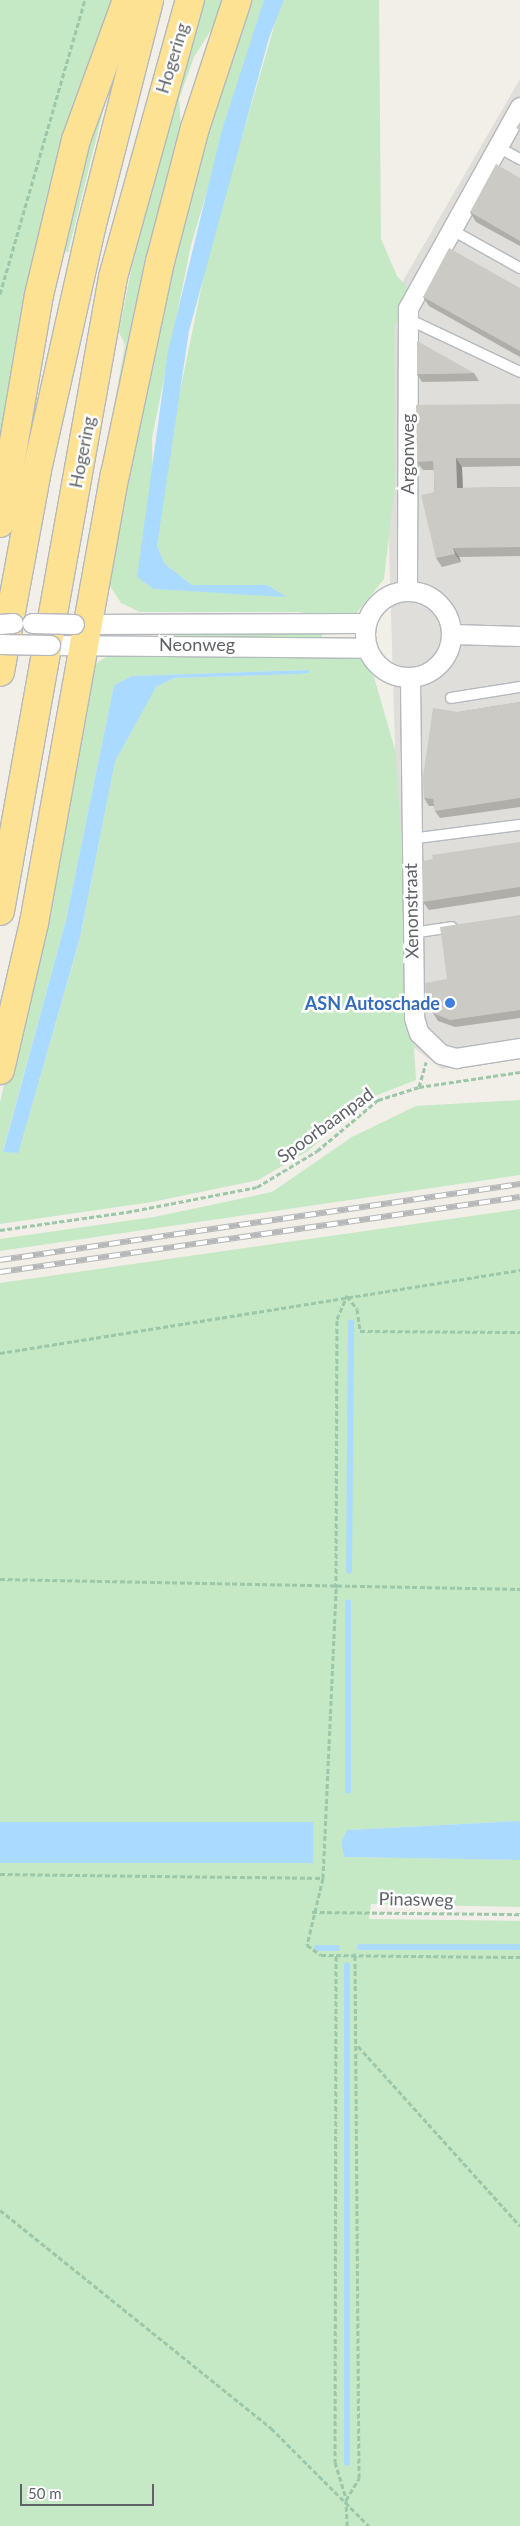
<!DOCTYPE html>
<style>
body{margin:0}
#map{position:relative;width:520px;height:2526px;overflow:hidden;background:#f1efe8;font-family:Lato,sans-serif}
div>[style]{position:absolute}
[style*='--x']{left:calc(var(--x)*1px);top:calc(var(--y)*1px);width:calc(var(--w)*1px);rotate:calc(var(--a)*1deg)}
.industrial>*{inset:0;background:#e0deda}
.green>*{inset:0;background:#c5e8c5}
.water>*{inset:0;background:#aadaff;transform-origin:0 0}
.stream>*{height:5.5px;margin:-2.75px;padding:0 2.75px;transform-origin:2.75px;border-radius:2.75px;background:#aadaff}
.path>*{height:3px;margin-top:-1.5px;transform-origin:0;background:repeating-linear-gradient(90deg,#9cc7a9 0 5px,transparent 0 7.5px)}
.roads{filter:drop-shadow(1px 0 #b5b8bc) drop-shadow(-1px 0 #b5b8bc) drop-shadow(0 1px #b5b8bc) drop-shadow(0 -1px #b5b8bc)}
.lane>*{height:10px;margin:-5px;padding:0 5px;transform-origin:5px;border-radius:5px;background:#fff}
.street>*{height:19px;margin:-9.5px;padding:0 9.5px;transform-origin:9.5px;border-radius:9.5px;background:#fff}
.street>.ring{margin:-9.5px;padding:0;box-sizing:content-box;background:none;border:19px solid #fff;border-radius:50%}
.highway>*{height:28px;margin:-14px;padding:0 14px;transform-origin:14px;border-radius:14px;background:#fde293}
.rail>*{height:5.5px;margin-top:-2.75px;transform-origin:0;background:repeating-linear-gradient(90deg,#fff 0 11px,#b6b7b8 0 22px);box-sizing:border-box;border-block:1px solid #b6b7b8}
.bridges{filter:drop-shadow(1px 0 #b5b8bc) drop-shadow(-1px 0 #b5b8bc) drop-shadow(0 1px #b5b8bc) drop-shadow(0 -1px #b5b8bc)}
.street-bridge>*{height:19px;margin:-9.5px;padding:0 9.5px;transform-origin:9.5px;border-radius:9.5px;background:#fff}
.wall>*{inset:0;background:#afaea9}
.shaded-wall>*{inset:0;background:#8f8d8a}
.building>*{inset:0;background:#cccac5}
.dots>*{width:14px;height:14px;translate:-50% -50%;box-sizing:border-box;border:2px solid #fff;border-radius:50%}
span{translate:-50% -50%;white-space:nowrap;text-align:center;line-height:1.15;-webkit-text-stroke:5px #fff;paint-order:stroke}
.street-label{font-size:18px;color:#5f6368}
.shop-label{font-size:18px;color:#366cbe;font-weight:700}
.right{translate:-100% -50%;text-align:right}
.scale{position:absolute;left:20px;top:2484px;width:134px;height:22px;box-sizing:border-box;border:2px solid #5f6368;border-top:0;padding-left:6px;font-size:15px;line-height:18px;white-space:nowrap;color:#5f6368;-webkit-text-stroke:4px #fff;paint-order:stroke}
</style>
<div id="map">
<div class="industrial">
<i style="clip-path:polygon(520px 79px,520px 1056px,442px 1069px,404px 1040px,382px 317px)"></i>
</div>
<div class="green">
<i style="clip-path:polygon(0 0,123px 0,0 442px)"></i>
<i style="clip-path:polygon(205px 0,230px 0,194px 57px,179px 99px,183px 152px,95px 511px,125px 345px,119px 332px,132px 265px)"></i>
<i style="clip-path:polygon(243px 0,264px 0,191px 245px,152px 438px,154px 589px,284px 596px,267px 585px,192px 585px,165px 564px,157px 546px,170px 440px,209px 250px,278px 13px,284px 0,379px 0,381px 239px,397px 276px,408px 288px,394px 328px,395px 484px,384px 579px,355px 615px,335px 619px,299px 612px,140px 612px,121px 603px,108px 583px,141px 377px)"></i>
<i style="clip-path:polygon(117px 55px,68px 252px,61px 251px,62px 226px)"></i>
<i style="clip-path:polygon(168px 632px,322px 633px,322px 639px,168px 640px)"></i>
<i style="clip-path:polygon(evenodd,114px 652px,356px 654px,374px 677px,396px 753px,416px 1080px,367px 1099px,308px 1151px,258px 1180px,152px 1202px,0 1224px,0 1103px,94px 665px,114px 652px,308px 670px,309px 673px,300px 674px,174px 678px,156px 687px,115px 762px,80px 939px,21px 1144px,3px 1151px,66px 920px,114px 685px,132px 676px,308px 670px)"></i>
<i style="clip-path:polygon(520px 1100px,520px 1175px,0 1251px,0 1239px,154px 1217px,272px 1192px,352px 1137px,416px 1106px)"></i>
<i style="clip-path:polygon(520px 1209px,520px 1821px,347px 1830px,341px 1842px,344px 1857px,520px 1860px,520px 1907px,371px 1904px,369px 1919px,520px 1921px,520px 2526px,0 2526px,0 1860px,312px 1863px,313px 1822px,0 1823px,0 1283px)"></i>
</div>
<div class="water">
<i style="clip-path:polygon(264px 0,284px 0,269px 38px,189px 331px,157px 546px,165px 564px,192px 585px,267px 585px,287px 597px,154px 589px,137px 577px,168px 351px,222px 130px)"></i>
<i style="clip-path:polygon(309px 670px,309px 673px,300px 674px,174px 678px,156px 687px,115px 762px,80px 938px,21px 1144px,18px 1153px,3px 1152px,66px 920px,114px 685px,132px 676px)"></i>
<i style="clip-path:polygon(520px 1821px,520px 1860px,344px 1857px,341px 1842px,347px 1830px)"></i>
<i style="left:313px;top:1822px;width:41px;height:313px;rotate:90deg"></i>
</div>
<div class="stream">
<i style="--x:349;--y:1571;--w:248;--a:-89.5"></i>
<i style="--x:348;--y:1791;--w:188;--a:-90"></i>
<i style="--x:360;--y:1947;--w:160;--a:0"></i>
<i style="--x:317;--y:1948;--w:20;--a:0"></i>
<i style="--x:347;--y:2463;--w:497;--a:-90"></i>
</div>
<div class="path">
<i style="--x:0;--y:294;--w:306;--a:-73.9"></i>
<i style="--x:419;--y:1087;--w:26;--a:-74"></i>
<i style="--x:0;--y:1230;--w:128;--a:-8.1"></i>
<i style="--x:127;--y:1212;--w:132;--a:-10.9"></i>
<i style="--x:257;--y:1187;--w:70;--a:-31"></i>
<i style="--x:317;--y:1151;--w:80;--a:-39.9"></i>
<i style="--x:378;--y:1100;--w:43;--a:-17.6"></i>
<i style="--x:419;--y:1087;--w:102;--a:-8.4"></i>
<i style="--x:347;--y:1296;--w:16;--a:52"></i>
<i style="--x:357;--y:1309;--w:22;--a:82"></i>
<i style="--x:360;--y:1331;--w:160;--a:0.4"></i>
<i style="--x:0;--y:1353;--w:527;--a:-9.07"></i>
<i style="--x:0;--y:1579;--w:520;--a:1.1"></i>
<i style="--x:0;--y:1874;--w:323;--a:0.7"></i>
<i style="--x:323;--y:1878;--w:290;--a:-87.4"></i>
<i style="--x:336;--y:1588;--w:269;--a:-89.8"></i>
<i style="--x:337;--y:1319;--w:26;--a:-67"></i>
<i style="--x:323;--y:1878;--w:69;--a:103.4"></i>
<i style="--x:307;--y:1945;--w:17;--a:36"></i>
<i style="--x:321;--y:1955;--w:199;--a:0.6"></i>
<i style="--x:312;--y:1912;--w:208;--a:0.6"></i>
<i style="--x:336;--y:1956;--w:506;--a:90.11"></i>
<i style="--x:335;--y:2462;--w:39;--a:73"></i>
<i style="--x:358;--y:2046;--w:242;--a:48"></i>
<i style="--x:0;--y:2210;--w:348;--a:38.8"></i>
<i style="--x:271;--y:2428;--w:139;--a:45"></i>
<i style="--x:347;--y:2526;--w:26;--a:-92"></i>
<i style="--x:346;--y:2500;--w:26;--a:-59"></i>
<i style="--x:359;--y:2478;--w:525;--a:-90.44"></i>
</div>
<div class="roads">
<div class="lane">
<i style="--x:498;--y:147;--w:25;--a:29"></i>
<i style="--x:452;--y:230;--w:78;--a:29.2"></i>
<i style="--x:406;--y:318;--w:126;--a:25.3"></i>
<i style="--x:451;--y:698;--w:70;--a:-9.1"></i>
<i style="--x:410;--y:839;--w:111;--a:-7.3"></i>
<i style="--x:412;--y:933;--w:40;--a:-8.5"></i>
</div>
<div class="street">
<i style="--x:407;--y:590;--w:282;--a:-89.8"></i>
<i style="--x:408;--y:308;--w:230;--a:-60.9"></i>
<i class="ring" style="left:365px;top:591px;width:67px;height:67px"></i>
<i style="--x:77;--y:624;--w:289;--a:-0.2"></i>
<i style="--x:452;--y:634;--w:68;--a:1.7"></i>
<i style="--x:50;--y:645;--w:317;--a:0.5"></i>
<i style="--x:410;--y:678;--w:340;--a:89.3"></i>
<i style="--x:414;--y:1018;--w:16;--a:72"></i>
<i style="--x:419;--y:1033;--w:30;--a:44"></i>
<i style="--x:441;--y:1054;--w:16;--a:15"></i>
<i style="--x:456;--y:1058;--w:65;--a:-8.9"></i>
</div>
<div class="highway">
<i style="--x:0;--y:523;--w:231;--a:-80.3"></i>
<i style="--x:39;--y:295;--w:159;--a:-76.6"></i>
<i style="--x:76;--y:140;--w:149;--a:-70"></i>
<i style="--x:0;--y:672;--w:205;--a:-79.6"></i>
<i style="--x:37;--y:470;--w:248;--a:-77.4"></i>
<i style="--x:91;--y:228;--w:235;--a:-75.7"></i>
<i style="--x:0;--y:911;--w:644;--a:-79.89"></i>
<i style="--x:113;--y:277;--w:288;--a:-74.5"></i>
<i style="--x:0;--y:1070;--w:151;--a:-77"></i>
<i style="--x:34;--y:923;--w:455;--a:-79.8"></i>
<i style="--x:115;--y:475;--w:218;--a:-78.1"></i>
<i style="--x:160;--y:262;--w:138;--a:-75.4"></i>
<i style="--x:195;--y:128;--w:135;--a:-71.8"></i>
</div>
</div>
<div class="rail">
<i style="--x:0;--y:1260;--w:526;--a:-8.32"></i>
<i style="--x:0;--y:1272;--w:525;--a:-8.21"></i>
</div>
<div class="bridges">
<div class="street-bridge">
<i style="--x:32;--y:623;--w:42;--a:1.4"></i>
<i style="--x:0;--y:624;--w:13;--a:-4"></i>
<i style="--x:0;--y:644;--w:50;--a:1.1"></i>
</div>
</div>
<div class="wall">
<i style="clip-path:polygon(520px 178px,520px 246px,476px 222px,470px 212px)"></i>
<i style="clip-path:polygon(520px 288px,520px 357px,429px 306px,423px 297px)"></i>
<i style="clip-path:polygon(474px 373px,479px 381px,422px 382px,417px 374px)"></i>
<i style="clip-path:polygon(520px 404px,520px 466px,462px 467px,463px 488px,520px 487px,520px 556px,459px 557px,461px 562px,442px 567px,436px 558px,434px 470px,423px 470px,417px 462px)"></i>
<i style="clip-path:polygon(520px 702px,520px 807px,440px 818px,435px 811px,434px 806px,429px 806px,424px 798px,458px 712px)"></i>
<i style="clip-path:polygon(520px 842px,520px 896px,429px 910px,423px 902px)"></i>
<i style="clip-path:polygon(520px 915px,520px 1018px,455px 1027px,438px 1021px,433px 1013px,447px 979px)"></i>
</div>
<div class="shaded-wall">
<i style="clip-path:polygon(456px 458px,462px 467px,463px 496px,457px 488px)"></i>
<i style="clip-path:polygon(453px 548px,459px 557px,461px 562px,455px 554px)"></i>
</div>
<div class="building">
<i style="clip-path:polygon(520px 122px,520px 130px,516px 128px)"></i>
<i style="clip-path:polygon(496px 164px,520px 178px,520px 241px,470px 212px)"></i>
<i style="clip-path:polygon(449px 248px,520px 288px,520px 351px,423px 297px)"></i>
<i style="clip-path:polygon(417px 341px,474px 373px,417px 374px)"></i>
<i style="clip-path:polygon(520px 404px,520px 458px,456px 458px,457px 488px,520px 487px,520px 547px,453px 548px,455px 554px,436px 558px,421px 495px,435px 492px,433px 461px,417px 462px,416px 405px)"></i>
<i style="clip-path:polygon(520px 702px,520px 798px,435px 811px,433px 799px,424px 798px,423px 777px,433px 708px,458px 712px)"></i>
<i style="clip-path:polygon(520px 842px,520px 887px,423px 902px,423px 861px,433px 859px,432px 855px)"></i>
<i style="clip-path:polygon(520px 915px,520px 1010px,450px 1020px,433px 1013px,426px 1002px,425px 983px,447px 979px,440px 927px)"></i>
</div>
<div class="dots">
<i style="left:450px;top:1003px;background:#3f7fe0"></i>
</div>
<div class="street-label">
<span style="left:172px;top:58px;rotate:-73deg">Hogering</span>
<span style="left:82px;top:452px;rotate:-79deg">Hogering</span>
<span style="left:407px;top:454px;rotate:-90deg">Argonweg</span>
<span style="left:197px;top:644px">Neonweg</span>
<span style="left:411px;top:911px;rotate:-91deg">Xenonstraat</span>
<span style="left:325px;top:1125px;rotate:-36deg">Spoorbaanpad</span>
<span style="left:416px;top:1899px;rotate:1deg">Pinasweg</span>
</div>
<div class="shop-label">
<span class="right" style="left:440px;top:1003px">ASN Autoschade</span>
</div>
<div class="scale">50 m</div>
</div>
